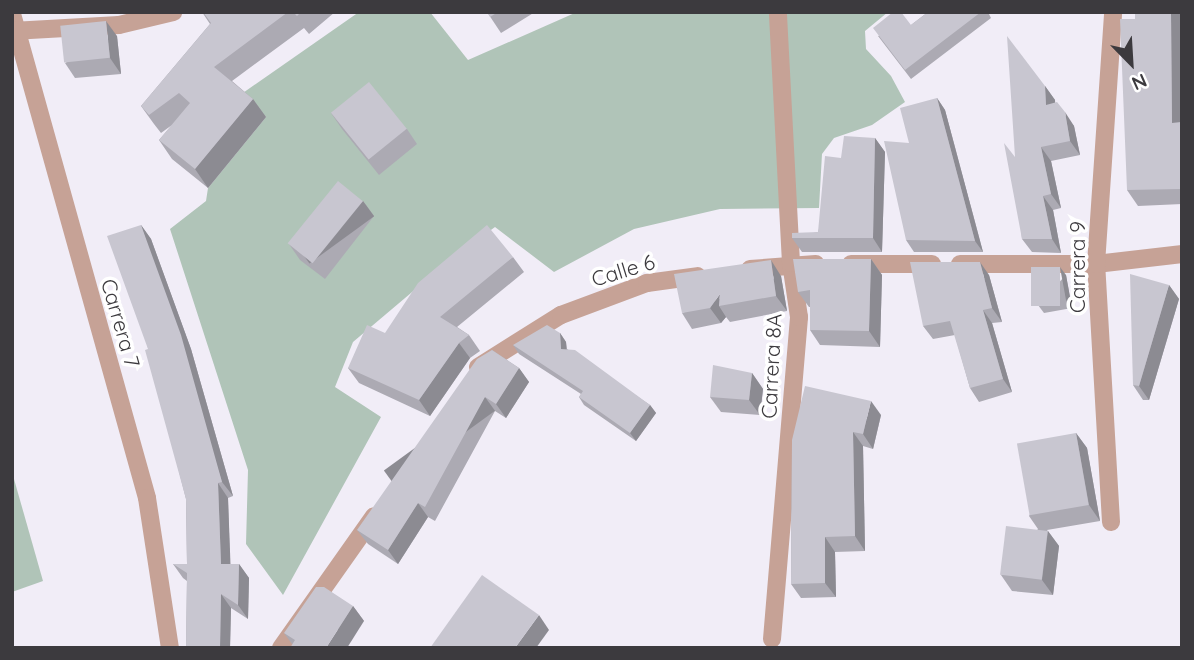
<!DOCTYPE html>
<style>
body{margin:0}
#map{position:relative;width:1194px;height:660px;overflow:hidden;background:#f1edf7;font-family:Quicksand,sans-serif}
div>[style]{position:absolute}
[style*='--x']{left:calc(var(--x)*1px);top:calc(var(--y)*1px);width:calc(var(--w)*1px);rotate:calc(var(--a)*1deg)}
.green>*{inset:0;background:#b0c4b8}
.street>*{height:18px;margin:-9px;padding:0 9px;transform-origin:9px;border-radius:9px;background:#c6a296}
.wall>*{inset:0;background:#acaab3}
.shaded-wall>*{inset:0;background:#8c8b92;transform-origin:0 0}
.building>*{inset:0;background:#c8c6d0;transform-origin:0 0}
span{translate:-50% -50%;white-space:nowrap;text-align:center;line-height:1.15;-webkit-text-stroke:7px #fff;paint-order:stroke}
.street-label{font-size:21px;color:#3c3a3e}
.frame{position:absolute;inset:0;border:14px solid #3c3a3e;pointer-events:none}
.north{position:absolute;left:1096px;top:28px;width:70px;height:70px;-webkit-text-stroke:5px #fff;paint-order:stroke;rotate:156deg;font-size:19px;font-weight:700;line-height:28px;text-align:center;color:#3c3a3e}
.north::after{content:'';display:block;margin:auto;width:24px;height:32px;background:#3c3a3e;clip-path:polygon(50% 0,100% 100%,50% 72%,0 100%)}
</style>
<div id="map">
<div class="green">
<i style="clip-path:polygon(359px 12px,430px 12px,468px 60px,577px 12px,888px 12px,865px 31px,866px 49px,891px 76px,905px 102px,872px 125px,834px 138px,822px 154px,819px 208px,720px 209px,634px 229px,554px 272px,495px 227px,450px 260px,353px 342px,335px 387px,381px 417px,283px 595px,246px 544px,248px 470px,170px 229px,206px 201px,208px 188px,266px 117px,240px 95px)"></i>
<i style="clip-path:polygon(12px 472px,43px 581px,12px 592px)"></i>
</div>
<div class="street">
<i style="--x:12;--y:14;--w:502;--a:74.41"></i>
<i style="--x:147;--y:498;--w:152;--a:81.3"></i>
<i style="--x:12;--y:31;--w:107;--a:-3.2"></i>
<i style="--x:119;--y:25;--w:56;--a:-13.5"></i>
<i style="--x:851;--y:264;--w:81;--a:0"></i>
<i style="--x:960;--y:264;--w:136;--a:0"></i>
<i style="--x:1096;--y:264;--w:87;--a:-6.6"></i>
<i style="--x:750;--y:269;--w:66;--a:-4.3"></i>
<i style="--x:478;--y:367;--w:98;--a:-32.1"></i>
<i style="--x:561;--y:315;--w:92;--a:-20.4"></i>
<i style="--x:647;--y:283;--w:51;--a:-7.8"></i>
<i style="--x:1111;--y:522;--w:258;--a:-93.3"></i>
<i style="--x:1096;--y:264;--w:253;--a:-86.1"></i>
<i style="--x:772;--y:639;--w:323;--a:-85.2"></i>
<i style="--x:799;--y:317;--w:55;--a:-98.4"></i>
<i style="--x:791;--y:263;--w:251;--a:-93"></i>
<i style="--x:281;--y:648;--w:161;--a:-54.8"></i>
</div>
<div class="wall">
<i style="clip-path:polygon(202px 12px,335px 12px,309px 34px,304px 28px,232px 81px,253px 99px,266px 117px,208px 188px,172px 159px,159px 140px,172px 125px,161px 133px,154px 124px,141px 106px,210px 24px)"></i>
<i style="clip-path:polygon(487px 12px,535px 12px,501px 33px)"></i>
<i style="clip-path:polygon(928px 12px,988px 12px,991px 18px,911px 79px,878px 36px,911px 25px)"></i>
<i style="clip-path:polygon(1182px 12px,1182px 204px,1138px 206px,1127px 190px,1135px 19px)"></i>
<i style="clip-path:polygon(117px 36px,121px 74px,75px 78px,65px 63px)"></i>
<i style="clip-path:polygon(1045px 86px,1055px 100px,1055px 103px,1074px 126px,1080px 155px,1051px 161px,1061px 208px,1053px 210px,1061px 253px,1032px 252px,1022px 239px,1015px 157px)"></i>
<i style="clip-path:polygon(937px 98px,945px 110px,983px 252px,914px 252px,906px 240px,909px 143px)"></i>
<i style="clip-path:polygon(331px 113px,407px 129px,417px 144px,379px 175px,342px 129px)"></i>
<i style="clip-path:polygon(875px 138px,885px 152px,882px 252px,802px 252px,792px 238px,818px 232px,841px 158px)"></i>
<i style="clip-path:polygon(363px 201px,374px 216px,325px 279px,300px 260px,289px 244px)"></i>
<i style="clip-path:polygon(141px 225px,151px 239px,191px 349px,233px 496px,228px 498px,230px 564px,239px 564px,249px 578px,248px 619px,231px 608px,230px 648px,186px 648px,187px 581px,183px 578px,173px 564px,187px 564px,186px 499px,148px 349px)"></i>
<i style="clip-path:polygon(513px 257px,524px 272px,457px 327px,469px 335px,480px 351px,470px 358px,430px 416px,359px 383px,348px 368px)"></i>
<i style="clip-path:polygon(871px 259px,882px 275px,880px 347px,820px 345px,810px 330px,810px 307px,809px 307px,798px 292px)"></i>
<i style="clip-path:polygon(989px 275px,1002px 322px,992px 323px,1012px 392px,979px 402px,970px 388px,955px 335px,933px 339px,923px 326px)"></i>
<i style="clip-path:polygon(1066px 275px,1072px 308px,1044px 313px,1038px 305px)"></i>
<i style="clip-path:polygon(781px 276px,787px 311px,730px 322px,726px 317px,721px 323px,692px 329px,682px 313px)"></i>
<i style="clip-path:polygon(1169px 285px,1179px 299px,1149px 400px,1143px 400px,1133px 385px)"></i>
<i style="clip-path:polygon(560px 333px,566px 342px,567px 349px,650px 405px,656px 413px,636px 441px,584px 405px,579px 397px,581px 394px,519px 354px,513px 345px)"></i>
<i style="clip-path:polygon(492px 350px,519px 368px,529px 382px,506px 418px,495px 411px,435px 521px,428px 517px,398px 564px,368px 544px,357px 530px)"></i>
<i style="clip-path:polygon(752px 373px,763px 389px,760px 415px,721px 412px,710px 397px)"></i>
<i style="clip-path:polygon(881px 415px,873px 449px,863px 446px,865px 551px,835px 552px,836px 597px,801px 598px,791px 584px,792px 440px)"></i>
<i style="clip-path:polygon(1076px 433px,1087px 448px,1100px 521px,1047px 530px,1059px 546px,1053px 595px,1012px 591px,1001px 575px,1038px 529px,1029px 516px)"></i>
<i style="clip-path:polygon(353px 606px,364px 621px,292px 644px,284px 633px)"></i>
</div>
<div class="shaded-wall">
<i style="clip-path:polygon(1171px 12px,1182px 12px,1182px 142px,1172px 123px)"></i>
<i style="clip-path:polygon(106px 21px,117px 36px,121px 74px,110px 58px)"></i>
<i style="clip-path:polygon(1045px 86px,1055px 100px,1056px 118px,1046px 105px)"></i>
<i style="clip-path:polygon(937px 98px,945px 110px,983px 252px,975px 241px)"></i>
<i style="clip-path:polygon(253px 99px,266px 117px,208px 188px,195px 169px)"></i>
<i style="clip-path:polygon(1065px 112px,1074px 126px,1080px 155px,1070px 141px)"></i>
<i style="clip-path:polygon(875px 138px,885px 152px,882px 252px,873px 238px)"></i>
<i style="clip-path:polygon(1041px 147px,1051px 161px,1061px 208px,1051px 194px)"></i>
<i style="clip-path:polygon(1043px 196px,1053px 210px,1061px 253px,1052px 239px)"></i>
<i style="left:363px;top:201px;width:19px;height:80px;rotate:54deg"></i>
<i style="clip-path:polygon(141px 225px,151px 239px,191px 349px,233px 496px,222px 482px)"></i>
<i style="clip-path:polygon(871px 259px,882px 275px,880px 347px,869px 331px)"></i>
<i style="clip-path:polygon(771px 260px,781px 276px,787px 311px,776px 296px)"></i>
<i style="clip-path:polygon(980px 262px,989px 275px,1002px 322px,992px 308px)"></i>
<i style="clip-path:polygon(1060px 267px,1066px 275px,1072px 308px,1066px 300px)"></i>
<i style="clip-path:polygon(1169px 285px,1179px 299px,1149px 400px,1139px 386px)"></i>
<i style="clip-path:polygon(720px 294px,719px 306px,726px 317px,721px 323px,710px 308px)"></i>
<i style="clip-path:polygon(983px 310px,992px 323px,1012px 392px,1003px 379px)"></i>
<i style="clip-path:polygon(560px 333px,566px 342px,567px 357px,561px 349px)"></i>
<i style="clip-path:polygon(459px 343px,470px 358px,430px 416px,419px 400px)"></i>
<i style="clip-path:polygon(519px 368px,529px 382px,506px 418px,496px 404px)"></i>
<i style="clip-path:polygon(752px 373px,763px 389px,760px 415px,749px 400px)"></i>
<i style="left:485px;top:397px;width:17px;height:125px;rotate:54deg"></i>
<i style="clip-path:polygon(871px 401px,881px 415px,873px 449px,863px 434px)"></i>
<i style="clip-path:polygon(650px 405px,656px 413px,636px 441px,630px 433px)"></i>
<i style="clip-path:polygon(853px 432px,863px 446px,865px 551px,855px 536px)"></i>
<i style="clip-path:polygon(1076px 433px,1087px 448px,1100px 521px,1089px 505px)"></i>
<i style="clip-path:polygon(218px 483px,228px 498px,231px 578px,221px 564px)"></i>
<i style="clip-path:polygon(418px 503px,428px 517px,398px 564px,388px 550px)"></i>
<i style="clip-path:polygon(1048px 531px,1059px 546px,1053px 595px,1042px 580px)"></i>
<i style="clip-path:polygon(825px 537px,835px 552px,836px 597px,825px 583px)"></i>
<i style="clip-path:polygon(239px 564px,249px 578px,248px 619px,238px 605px)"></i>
<i style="clip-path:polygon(221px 594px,231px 608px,230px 648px,220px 648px)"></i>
<i style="clip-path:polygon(353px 606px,364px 621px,347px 648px,326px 648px)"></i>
<i style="clip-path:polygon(539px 615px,549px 630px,536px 648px,515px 648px)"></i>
</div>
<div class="building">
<i style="clip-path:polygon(203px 12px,288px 12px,214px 67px,253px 99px,195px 169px,159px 140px,190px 103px,179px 93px,149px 115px,141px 106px,211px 23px)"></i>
<i style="clip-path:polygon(293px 12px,301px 12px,297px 16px)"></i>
<i style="clip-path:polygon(487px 12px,498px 12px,490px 17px)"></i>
<i style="clip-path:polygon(893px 12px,901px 12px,911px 25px,928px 12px,981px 12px,905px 70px,873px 28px)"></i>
<i style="clip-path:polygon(1135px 12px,1171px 12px,1172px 123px,1181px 122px,1182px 189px,1127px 190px,1120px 19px,1135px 19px)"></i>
<i style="left:106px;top:21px;width:37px;height:46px;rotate:84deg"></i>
<i style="clip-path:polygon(1007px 36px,1045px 86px,1046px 105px,1057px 102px,1065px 112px,1070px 141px,1041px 147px,1051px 194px,1043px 196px,1052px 239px,1022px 239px,1004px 143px,1015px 157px)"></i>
<i style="left:369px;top:82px;width:60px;height:49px;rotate:51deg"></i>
<i style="clip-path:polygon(937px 98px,975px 241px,906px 240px,884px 141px,909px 143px,900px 108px)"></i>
<i style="clip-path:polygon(844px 136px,875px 138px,873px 238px,792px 238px,792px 233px,818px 232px,825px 156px,841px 158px)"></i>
<i style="left:338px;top:181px;width:32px;height:80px;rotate:39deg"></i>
<i style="clip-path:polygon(141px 225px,181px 335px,222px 482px,218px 483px,221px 564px,239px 564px,238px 605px,221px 594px,220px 648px,186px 648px,187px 573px,173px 564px,187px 564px,186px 499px,145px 350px,148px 349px,107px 236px)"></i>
<i style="clip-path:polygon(487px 225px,513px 257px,440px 317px,469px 335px,459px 343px,419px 400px,348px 368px,367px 325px,385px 333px,418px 283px)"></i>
<i style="clip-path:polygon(793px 259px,871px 259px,869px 331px,810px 330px,810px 290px,798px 292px)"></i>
<i style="clip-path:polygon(771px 260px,776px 296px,719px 306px,720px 294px,710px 308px,682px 313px,674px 274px)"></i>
<i style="clip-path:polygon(910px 262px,980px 262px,992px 308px,983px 310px,1003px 379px,970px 388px,950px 321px,923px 326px)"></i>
<i style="left:1031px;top:267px;width:29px;height:39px"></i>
<i style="clip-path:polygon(1130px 274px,1169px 285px,1139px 386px,1133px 385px)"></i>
<i style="clip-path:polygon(547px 325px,560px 333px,561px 349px,575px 350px,650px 405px,630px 433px,579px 397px,583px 391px,513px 345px)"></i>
<i style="clip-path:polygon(492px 350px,519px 368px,496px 404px,485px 397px,425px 507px,418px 503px,388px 550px,357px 530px,477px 359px)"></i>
<i style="clip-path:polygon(713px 365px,752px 373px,749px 400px,710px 397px)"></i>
<i style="clip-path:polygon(805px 386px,871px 401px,863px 434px,853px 432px,855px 536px,825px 537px,825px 583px,791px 584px,792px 440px)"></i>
<i style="left:1076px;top:433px;width:73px;height:60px;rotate:80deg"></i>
<i style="left:1006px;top:526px;width:42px;height:49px;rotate:7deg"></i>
<i style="clip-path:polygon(482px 575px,539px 615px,515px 648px,430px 648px)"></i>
<i style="clip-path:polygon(316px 587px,324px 587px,353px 606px,326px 648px,290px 648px,295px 640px,284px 633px)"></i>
</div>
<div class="street-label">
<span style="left:1077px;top:267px;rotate:-90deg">Carrera 9</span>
<span style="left:623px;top:270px;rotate:-17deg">Calle 6</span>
<span style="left:121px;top:323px;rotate:74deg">Carrera 7</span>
<span style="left:771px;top:366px;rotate:-87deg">Carrera 8A</span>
</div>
<div class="frame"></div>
<div class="north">N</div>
</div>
